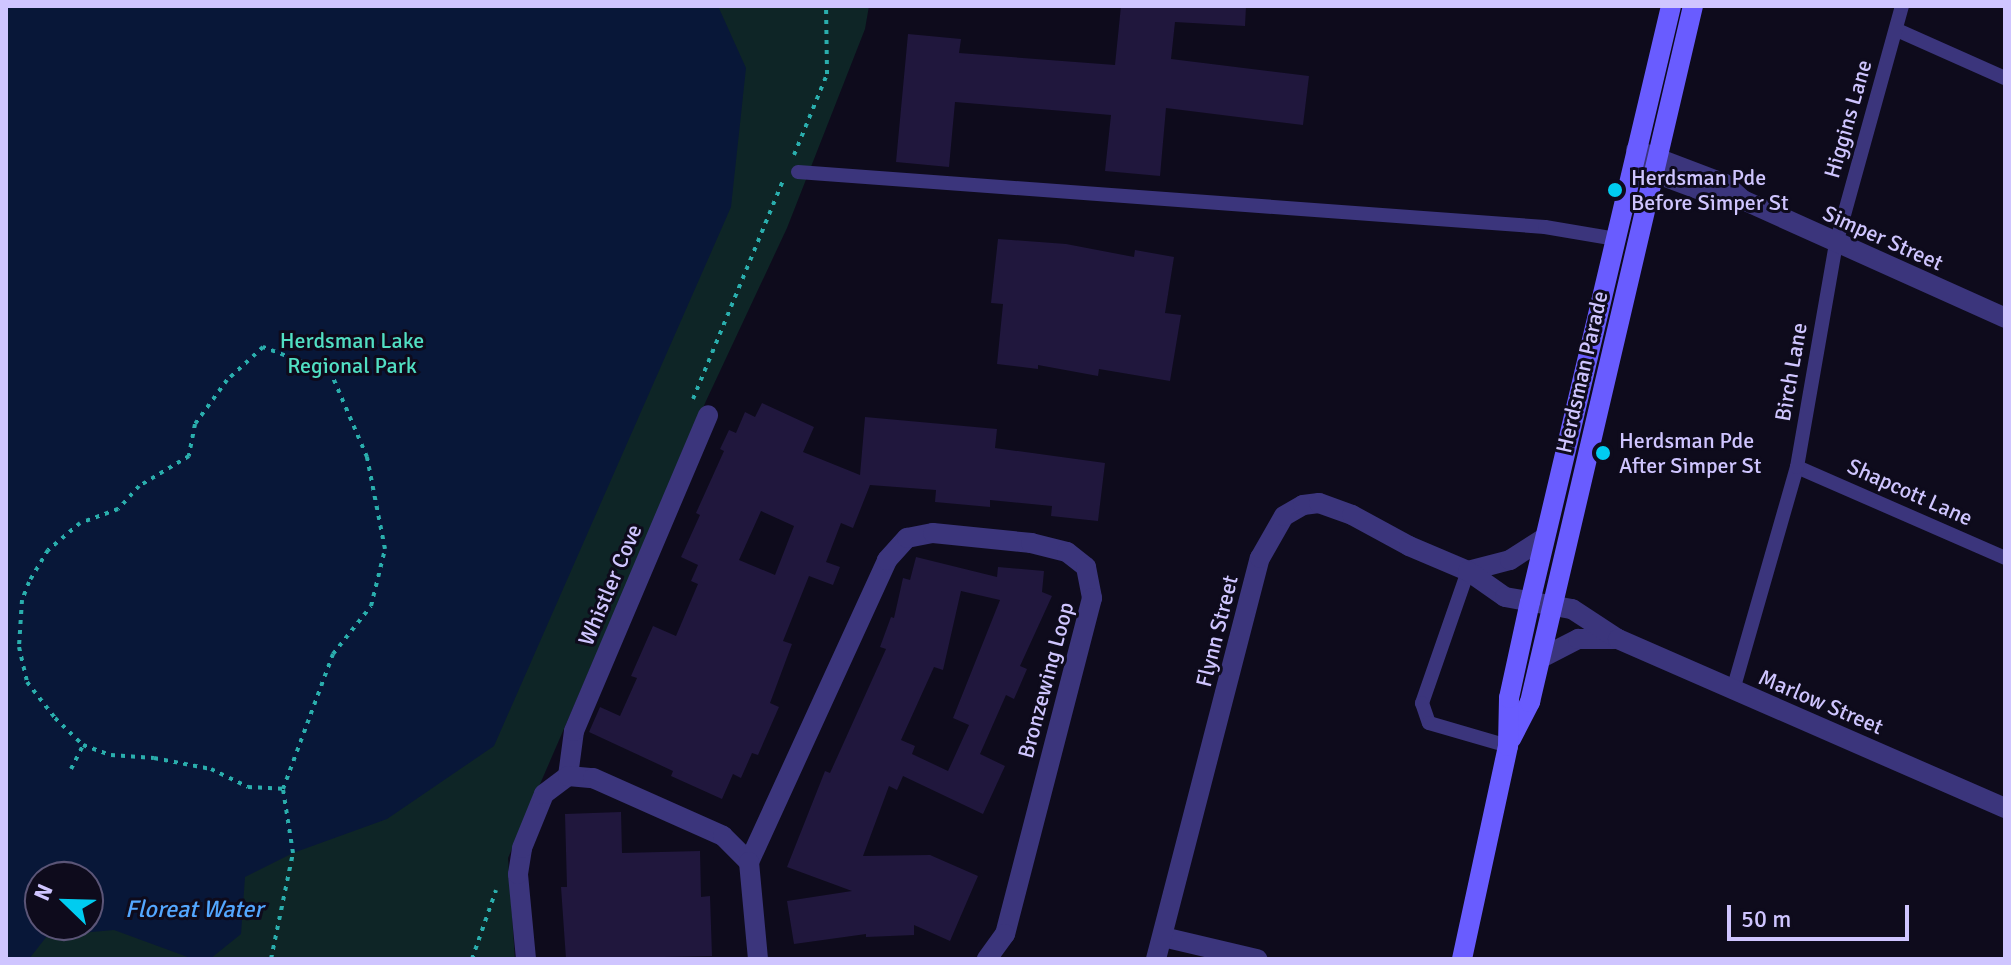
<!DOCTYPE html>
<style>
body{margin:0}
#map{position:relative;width:2011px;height:965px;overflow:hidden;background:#0e0b1c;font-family:Signika,sans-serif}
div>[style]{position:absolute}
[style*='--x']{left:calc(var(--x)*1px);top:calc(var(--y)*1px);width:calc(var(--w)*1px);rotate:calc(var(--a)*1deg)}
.green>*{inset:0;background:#0e2526}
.water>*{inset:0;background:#081738}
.building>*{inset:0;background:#20173d}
.path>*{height:4px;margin-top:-2px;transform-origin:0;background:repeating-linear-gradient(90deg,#2aaead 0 4px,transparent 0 10px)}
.service>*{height:14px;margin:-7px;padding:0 7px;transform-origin:7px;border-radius:7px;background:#3b357c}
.minor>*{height:20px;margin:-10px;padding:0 10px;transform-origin:10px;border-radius:10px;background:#3b357c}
.secondary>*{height:20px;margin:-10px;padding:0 10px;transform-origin:10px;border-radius:10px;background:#695cff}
.dots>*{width:22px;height:22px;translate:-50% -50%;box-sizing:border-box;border:4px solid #0e0b1c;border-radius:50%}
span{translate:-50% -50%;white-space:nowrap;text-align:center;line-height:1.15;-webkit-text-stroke:6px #0e0b1c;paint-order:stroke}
.street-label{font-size:22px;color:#cfc5ff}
.poi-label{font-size:22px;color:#cfc5ff}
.left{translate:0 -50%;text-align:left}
.park-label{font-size:22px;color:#51dfc3}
.water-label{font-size:24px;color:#53a7ff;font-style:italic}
.frame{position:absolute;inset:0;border:8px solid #cfc5ff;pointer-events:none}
.north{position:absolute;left:24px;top:861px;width:80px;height:80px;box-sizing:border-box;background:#0e0b1c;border:2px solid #5b5577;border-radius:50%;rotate:293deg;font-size:22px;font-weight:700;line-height:32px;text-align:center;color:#cfc5ff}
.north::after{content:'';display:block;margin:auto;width:28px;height:36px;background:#00ccf0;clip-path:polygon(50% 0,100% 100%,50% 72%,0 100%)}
.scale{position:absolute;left:1727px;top:905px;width:182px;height:36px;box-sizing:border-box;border:4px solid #cfc5ff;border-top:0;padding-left:10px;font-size:24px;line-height:28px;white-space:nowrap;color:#cfc5ff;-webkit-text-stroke:6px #0e0b1c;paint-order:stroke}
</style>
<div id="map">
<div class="green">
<i style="clip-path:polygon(evenodd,6px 6px,869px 6px,865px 29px,787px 228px,706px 401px,508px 858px,515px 959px,6px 959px,6px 6px,40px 877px,88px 877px,88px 925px,40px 925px,40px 877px)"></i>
</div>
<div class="water">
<i style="clip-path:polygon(evenodd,6px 6px,718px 6px,746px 68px,731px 207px,494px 746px,387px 819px,293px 853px,245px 877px,241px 934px,210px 959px,193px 959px,114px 930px,47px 936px,29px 959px,6px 959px,6px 6px,40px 877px,88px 877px,88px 925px,40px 925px,40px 877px)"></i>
</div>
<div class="building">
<i style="clip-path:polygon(1121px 6px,1246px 6px,1245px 26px,1175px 22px,1171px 59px,1309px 76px,1303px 125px,1166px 108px,1160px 176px,1105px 171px,1111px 115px,955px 102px,949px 167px,896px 162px,908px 34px,961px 39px,959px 53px,1115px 65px)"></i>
<i style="clip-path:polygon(998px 239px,1066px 244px,1134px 257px,1135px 250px,1174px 257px,1165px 313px,1181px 315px,1170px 381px,1099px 369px,1098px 376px,1038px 365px,1038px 369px,997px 364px,1003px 304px,991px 303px)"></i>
<i style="clip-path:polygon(evenodd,762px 403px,814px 427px,803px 452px,860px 475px,865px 417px,997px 429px,995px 448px,1105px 463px,1098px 521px,1051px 516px,1052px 506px,990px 500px,990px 507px,935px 502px,936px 490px,870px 485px,853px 528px,841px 523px,826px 562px,840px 567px,833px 585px,809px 576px,783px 641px,792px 644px,770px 703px,779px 707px,758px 755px,752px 753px,741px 778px,733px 774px,722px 799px,671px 776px,673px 771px,589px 732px,600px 707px,620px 716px,637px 678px,631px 676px,653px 626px,676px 636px,698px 584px,691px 581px,698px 565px,681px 557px,700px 515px,696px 513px,724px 451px,720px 449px,729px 430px,736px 433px,745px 412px,755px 417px,762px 403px,761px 511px,794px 526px,775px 575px,739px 560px,761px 511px)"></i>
<i style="clip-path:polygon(evenodd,916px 557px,997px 577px,998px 567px,1044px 571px,1042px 592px,1052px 596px,1020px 666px,1027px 669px,1014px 699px,1006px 695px,980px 754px,1005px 766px,983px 814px,903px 776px,897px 790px,889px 786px,863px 856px,930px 855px,978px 876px,950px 941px,914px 925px,914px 935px,866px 937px,866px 934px,794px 944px,787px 901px,852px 891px,787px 867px,825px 771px,830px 773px,886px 649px,880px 647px,891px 617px,894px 618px,903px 578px,910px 580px,916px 557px,961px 591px,1000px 600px,953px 718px,969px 725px,948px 771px,912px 754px,915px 746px,901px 740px,934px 667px,943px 670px,961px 591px)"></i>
<i style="clip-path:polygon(621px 812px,622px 853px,700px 851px,701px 897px,710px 896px,712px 956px,566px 959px,561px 887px,567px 887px,565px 814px)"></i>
</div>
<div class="path">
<i style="--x:794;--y:155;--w:87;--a:-67.8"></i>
<i style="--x:827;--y:74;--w:68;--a:-90.8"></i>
<i style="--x:693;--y:399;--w:236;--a:-67.6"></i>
<i style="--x:71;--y:769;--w:27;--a:-63"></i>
<i style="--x:271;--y:959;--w:108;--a:-78.3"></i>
<i style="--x:293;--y:853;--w:65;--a:-98.9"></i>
<i style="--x:283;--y:789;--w:144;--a:-69.7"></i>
<i style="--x:333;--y:654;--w:61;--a:-51.6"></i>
<i style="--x:371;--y:606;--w:59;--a:-76.2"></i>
<i style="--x:385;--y:549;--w:94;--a:-101.1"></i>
<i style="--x:367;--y:457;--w:91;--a:-113.2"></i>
<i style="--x:331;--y:373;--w:73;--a:-159.1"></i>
<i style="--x:263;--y:347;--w:49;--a:137.5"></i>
<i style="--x:227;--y:380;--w:54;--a:126"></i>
<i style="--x:195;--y:424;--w:33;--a:101"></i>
<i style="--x:189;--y:456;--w:58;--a:149"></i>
<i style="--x:139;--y:486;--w:31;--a:132"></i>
<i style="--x:118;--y:509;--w:40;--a:159.8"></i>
<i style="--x:80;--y:523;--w:42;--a:139.8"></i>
<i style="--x:48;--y:550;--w:37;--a:121"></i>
<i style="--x:29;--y:582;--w:19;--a:111"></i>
<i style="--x:22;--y:600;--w:47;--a:93.7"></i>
<i style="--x:19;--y:647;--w:36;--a:77"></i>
<i style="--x:27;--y:682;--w:46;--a:52.1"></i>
<i style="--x:55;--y:718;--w:39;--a:44"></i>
<i style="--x:83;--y:745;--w:30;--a:20"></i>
<i style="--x:111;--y:755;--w:43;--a:4"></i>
<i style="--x:154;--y:758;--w:58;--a:10.9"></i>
<i style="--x:211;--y:769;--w:41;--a:25.9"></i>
<i style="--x:248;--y:787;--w:35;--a:3"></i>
<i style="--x:472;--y:959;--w:73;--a:-70.8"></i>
</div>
<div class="service">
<i style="--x:1897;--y:30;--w:118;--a:24"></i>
<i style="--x:798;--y:172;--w:749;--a:4.21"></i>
<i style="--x:1545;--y:227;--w:72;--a:9.6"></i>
<i style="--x:1797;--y:467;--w:227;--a:23.6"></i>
<i style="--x:1468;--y:571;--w:140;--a:109.2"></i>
<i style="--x:1422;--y:703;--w:21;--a:71"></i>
<i style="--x:1429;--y:723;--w:82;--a:16.2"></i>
<i style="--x:1733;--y:690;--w:232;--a:-74"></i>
<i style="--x:1797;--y:467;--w:226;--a:-80.1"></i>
<i style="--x:1836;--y:244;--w:247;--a:-74.5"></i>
</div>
<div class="minor">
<i style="--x:1636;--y:150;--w:95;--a:20.9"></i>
<i style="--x:1725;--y:184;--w:24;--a:42"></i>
<i style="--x:1743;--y:200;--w:287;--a:24.2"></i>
<i style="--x:1641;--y:168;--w:83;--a:20.4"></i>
<i style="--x:1719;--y:197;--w:24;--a:7"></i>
<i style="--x:1468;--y:571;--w:43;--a:-14.7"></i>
<i style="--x:1510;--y:560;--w:40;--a:-32.9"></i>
<i style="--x:1541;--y:658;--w:42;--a:-27.2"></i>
<i style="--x:1578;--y:639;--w:40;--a:0"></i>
<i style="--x:568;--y:776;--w:45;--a:-82.4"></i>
<i style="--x:574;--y:731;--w:343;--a:-67"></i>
<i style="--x:749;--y:862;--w:332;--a:-65.4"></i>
<i style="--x:887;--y:560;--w:30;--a:-48"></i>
<i style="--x:907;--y:538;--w:26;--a:-11"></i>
<i style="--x:933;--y:533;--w:99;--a:5.8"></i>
<i style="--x:1031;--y:543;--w:37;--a:14"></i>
<i style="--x:1067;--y:552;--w:24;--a:38"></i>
<i style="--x:1086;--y:567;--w:32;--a:79"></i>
<i style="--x:1092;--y:598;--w:347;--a:104.5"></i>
<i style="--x:1005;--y:934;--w:31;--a:126"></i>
<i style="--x:1163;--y:937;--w:97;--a:13.2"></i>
<i style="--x:526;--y:959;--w:85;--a:-95.4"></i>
<i style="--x:518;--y:874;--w:26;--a:-81"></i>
<i style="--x:522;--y:848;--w:58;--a:-67.8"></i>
<i style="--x:544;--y:794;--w:30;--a:-37"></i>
<i style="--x:568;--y:776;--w:25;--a:5"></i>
<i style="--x:593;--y:778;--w:142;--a:24"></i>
<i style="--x:723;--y:836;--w:37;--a:45"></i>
<i style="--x:749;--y:862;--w:97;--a:84.7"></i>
<i style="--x:1156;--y:959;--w:414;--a:-75.5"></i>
<i style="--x:1260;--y:558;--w:48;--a:-60.3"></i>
<i style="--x:1284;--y:516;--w:22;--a:-30"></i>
<i style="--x:1303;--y:505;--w:16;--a:-7"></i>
<i style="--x:1319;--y:503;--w:35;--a:20"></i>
<i style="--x:1352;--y:515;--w:65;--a:28.5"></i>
<i style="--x:1409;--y:546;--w:64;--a:23"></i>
<i style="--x:1468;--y:571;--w:45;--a:35.1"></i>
<i style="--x:1505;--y:597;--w:68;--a:10.2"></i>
<i style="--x:1572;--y:609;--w:55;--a:33.1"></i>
<i style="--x:1618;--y:639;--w:422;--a:23.6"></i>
</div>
<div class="secondary">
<i style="--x:1511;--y:739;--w:42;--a:-62.8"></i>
<i style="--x:1530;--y:702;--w:715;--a:-76.82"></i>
<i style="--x:1462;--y:959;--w:218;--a:-77.8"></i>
<i style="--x:1508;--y:746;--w:48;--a:-88.8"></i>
<i style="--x:1509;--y:698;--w:98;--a:-77.7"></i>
<i style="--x:1530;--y:602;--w:612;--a:-76.69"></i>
</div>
<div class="dots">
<i style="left:1615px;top:190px;background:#00ccf0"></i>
<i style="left:1603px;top:453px;background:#00ccf0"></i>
</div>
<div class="street-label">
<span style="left:1848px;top:119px;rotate:-74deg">Higgins Lane</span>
<span style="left:1883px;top:238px;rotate:24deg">Simper Street</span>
<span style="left:1582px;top:372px;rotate:-77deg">Herdsman Parade</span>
<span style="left:1791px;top:372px;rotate:-80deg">Birch Lane</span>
<span style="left:1910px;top:492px;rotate:24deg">Shapcott Lane</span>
<span style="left:610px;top:585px;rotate:-67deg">Whistler Cove</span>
<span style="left:1217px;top:631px;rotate:-76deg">Flynn Street</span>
<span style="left:1046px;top:680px;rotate:-75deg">Bronzewing Loop</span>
<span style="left:1821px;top:702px;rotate:23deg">Marlow Street</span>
</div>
<div class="poi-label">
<span class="left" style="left:1631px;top:190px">Herdsman Pde<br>Before Simper St</span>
<span class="left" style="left:1619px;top:453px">Herdsman Pde<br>After Simper St</span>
</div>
<div class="park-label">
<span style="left:352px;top:353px">Herdsman Lake<br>Regional Park</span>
</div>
<div class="water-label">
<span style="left:194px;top:910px">Floreat Water</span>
</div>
<div class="frame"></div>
<div class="north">N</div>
<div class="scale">50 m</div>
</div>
